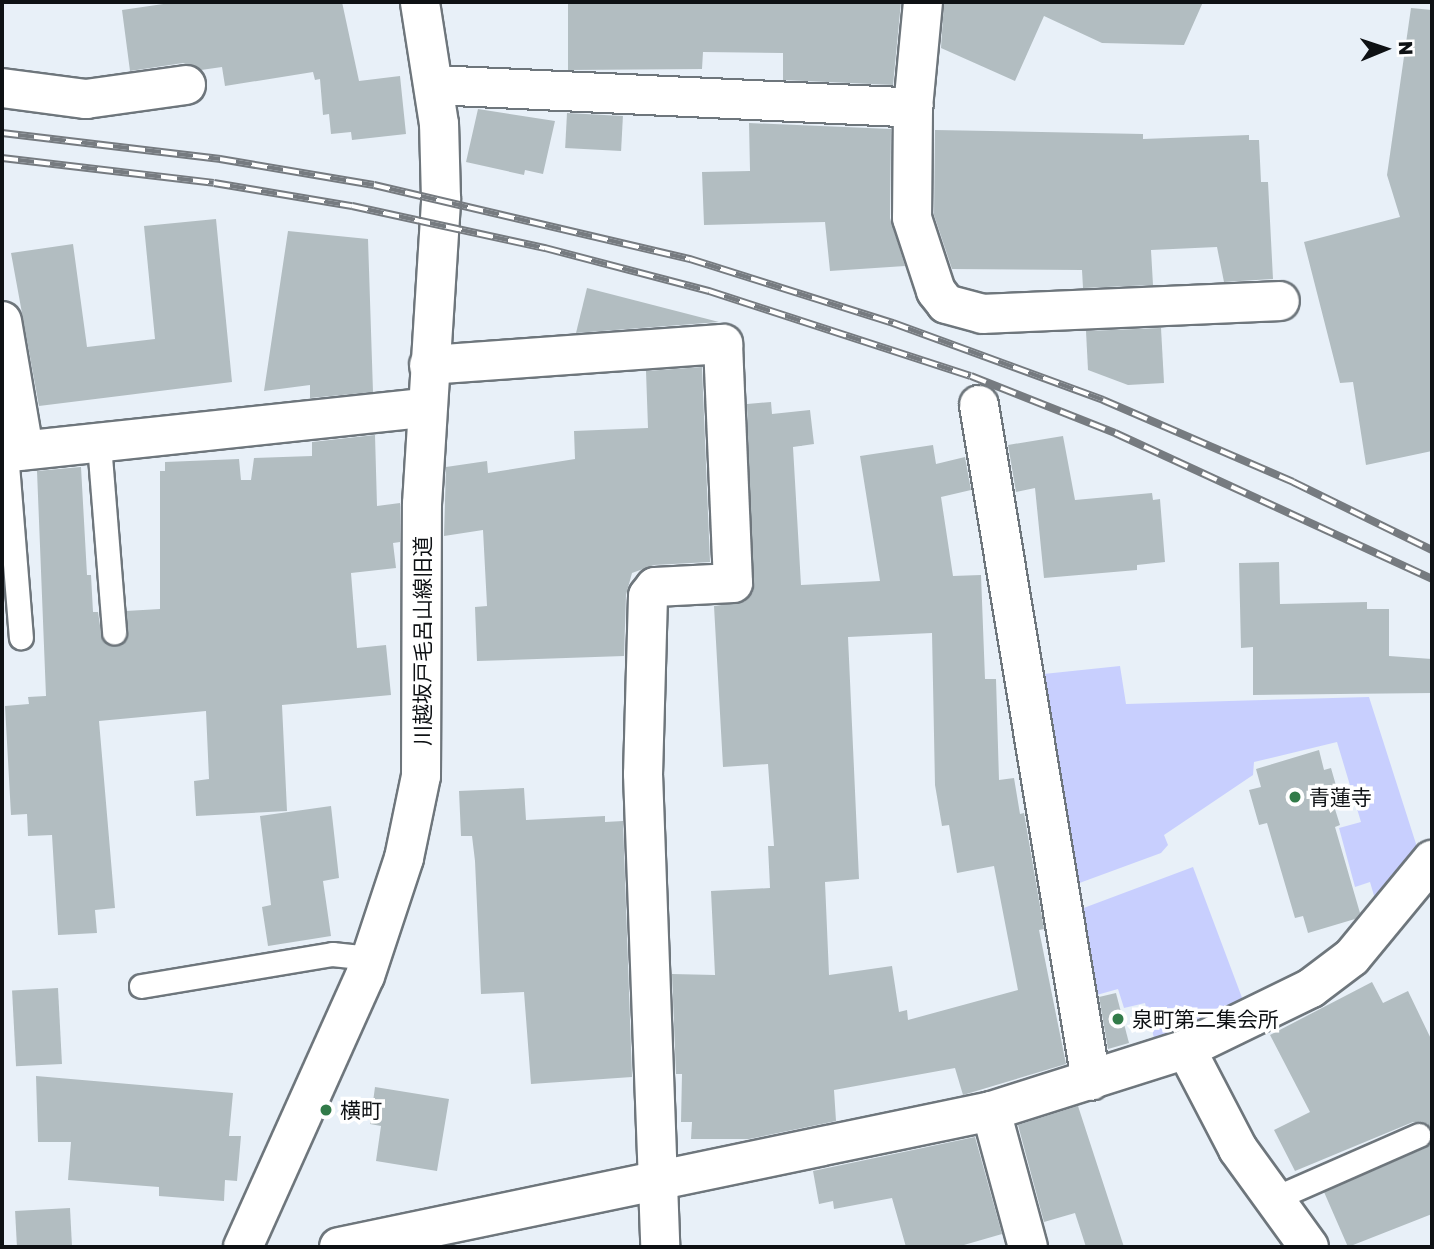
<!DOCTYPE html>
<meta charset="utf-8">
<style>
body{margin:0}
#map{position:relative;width:1434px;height:1249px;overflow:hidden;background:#e8f0f8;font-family:"Golos Text","Noto Sans JP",sans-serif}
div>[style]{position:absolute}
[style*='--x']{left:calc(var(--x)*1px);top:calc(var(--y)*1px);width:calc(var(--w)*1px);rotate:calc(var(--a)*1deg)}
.green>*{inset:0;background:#c8cffe}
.building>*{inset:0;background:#b2bdc1;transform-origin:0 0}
.roads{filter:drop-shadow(2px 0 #6e767c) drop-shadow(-2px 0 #6e767c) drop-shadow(0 2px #6e767c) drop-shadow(0 -2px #6e767c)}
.lane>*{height:23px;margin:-11.5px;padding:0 11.5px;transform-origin:11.5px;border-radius:11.5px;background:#fff}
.street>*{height:38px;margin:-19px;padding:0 19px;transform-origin:19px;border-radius:19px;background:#fff}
.secondary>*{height:38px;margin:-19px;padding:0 19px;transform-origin:19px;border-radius:19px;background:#fff}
.rail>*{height:8px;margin-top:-4px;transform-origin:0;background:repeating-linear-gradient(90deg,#fff 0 16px,#767b80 0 32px);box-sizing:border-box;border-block:2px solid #767b80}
.dots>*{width:19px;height:19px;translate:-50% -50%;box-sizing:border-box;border:4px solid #fff;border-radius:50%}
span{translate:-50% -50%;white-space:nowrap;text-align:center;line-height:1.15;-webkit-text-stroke:7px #fff;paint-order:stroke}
.street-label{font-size:21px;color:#0e1114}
.poi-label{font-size:21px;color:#0e1114}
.left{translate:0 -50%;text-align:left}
.frame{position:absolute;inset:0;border:4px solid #0e1114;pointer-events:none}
.north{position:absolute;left:1350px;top:14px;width:70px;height:70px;-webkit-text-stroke:5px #fff;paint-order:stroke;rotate:88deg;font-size:19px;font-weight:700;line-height:28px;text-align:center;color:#0e1114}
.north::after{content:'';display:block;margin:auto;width:24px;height:32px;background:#0e1114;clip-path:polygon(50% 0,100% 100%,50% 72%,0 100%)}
</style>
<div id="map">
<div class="green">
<i style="clip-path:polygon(1120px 666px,1126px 704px,1369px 697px,1417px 847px,1375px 899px,1370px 882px,1355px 887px,1339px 828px,1361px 822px,1337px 742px,1254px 762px,1253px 775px,1164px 835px,1168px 845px,1161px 853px,1074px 885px,1034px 675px)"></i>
<i style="clip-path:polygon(1193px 867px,1244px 1003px,1155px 1042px,1145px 1003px,1124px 1008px,1118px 989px,1086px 998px,1081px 909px)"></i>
</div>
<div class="building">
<i style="clip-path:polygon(177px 2px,342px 2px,359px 81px,400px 76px,406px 134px,352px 140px,351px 132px,331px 134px,329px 114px,323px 115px,320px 79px,315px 80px,313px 72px,225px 86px,222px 67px,201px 70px,183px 63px,130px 71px,122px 10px)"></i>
<i style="clip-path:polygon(568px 2px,901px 2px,893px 85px,783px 80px,783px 53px,703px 52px,702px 69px,568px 70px)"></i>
<i style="clip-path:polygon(944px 2px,1203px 2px,1184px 45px,1102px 43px,1044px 16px,1015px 81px,941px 48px)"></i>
<i style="clip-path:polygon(1411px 8px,1432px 10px,1432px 451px,1366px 465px,1353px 382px,1340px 383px,1304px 242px,1400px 217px,1387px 175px)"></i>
<i style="clip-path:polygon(478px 109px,555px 121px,543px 174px,525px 170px,524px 175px,466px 162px)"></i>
<i style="left:567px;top:113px;width:56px;height:35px;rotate:3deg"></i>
<i style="clip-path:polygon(749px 123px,891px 129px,890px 218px,905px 266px,830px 271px,825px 222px,704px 225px,702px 172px,750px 171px)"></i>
<i style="clip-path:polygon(935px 130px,1143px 134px,1143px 139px,1249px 135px,1249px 140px,1259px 140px,1261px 182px,1268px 182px,1273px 279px,1224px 282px,1217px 247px,1151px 250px,1153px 285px,1083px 288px,1082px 270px,952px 269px,934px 215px)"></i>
<i style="clip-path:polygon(216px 219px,232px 382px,39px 406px,11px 253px,73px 244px,87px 347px,155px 339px,144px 226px)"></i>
<i style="clip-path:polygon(288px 231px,368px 239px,373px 392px,310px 398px,310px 385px,264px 391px)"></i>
<i style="clip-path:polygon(587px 288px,719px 322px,576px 333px)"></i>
<i style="clip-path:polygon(1161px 328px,1164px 383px,1128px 385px,1088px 370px,1086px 331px)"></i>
<i style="clip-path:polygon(702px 367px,710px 562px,654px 565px,632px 573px,626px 595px,624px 656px,477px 661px,475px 607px,487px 606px,483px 530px,444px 536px,446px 467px,487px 461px,488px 473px,575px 459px,574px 431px,648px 428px,646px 371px)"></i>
<i style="clip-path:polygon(evenodd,771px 402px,772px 414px,810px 410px,814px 444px,793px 447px,801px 585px,880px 581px,860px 456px,933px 445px,936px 464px,965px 457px,971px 490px,941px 497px,953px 576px,981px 575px,985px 679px,996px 679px,999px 780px,1014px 778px,1020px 814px,1024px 813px,1044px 929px,1039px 930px,1066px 1064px,963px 1095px,955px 1068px,834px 1090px,836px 1121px,749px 1139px,691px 1139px,692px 1122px,681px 1122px,682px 1074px,676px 1074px,672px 974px,715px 975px,711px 891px,770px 888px,768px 846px,774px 846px,768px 764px,723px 767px,714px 606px,744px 602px,753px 592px,747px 404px,771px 402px,932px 633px,935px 785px,942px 826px,949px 825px,957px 873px,994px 866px,1018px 990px,908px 1020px,907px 1010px,899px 1012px,892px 966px,829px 975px,825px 882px,859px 879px,848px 637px,932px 633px)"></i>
<i style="clip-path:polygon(375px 435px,377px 506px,400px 503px,400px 542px,393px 543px,396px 568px,351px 573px,357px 648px,386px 645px,391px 695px,282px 705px,287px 811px,196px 816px,194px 781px,209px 779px,206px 711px,99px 721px,115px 908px,95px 910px,97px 933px,58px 935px,52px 835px,28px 836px,27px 814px,11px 815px,5px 706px,29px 704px,28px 697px,46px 696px,37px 471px,81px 467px,87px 575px,91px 575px,93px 612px,98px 612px,102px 639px,116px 646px,127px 637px,126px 611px,160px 609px,160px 471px,165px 471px,165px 462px,239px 459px,241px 480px,251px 480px,254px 458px,312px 456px,312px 442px)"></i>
<i style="clip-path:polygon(1063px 436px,1075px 500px,1152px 493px,1153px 500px,1160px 499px,1165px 562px,1137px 565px,1137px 570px,1044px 578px,1035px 488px,1016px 492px,1008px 445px)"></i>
<i style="clip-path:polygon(1279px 562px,1280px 604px,1367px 602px,1367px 609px,1389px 609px,1389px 656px,1432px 659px,1432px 693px,1253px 695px,1253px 647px,1241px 648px,1239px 563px)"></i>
<i style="clip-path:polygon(1319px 750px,1324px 770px,1331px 768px,1341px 803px,1334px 806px,1340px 825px,1335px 827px,1360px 913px,1355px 919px,1308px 933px,1303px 916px,1295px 918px,1267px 823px,1259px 825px,1249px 790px,1261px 787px,1256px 769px)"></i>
<i style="clip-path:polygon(524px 788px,526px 820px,605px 816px,605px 822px,623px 821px,632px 1077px,531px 1084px,524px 992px,481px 994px,475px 861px,472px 836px,461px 836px,459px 791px)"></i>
<i style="clip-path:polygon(331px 806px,339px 878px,323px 881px,331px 936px,268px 946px,262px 907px,271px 905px,260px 816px)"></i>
<i style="clip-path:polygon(1372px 982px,1383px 1003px,1408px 991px,1432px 1041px,1432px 1132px,1427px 1123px,1413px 1122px,1295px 1171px,1274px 1130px,1310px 1112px,1270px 1035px)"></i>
<i style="left:58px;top:988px;width:76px;height:46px;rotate:87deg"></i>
<i style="clip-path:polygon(1116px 993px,1129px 1043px,1108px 1049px,1099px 997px)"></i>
<i style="clip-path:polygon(36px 1076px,233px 1093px,229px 1136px,241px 1136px,237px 1181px,225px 1180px,224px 1201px,159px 1196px,159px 1187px,68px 1180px,71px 1142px,38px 1142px)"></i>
<i style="clip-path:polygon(375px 1087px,449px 1099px,437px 1171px,376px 1161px,381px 1126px,370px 1124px)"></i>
<i style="clip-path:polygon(1078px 1106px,1124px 1247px,1086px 1247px,1075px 1213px,1044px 1222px,1018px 1125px)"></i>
<i style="clip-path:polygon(975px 1137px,1002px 1234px,957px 1247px,906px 1247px,892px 1198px,834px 1209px,833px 1201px,819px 1204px,813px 1171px)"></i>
<i style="clip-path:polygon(1432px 1138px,1432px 1214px,1348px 1247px,1324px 1192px,1425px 1148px)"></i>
<i style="left:70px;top:1208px;width:39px;height:55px;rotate:87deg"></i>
</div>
<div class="roads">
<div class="lane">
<i style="--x:99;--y:444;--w:189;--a:85.4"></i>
<i style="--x:6;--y:452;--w:186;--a:85.4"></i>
<i style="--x:141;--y:986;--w:194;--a:-9.5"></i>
<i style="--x:332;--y:954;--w:38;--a:6"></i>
<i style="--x:1273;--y:1199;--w:159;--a:-23.7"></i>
</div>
<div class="street">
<i style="--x:923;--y:2;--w:106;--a:95.4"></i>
<i style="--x:913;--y:108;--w:110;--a:90.5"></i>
<i style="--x:912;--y:218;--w:77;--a:71.8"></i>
<i style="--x:936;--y:291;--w:16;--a:52"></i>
<i style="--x:946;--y:304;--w:38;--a:15"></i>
<i style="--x:983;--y:314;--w:297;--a:-2.5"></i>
<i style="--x:434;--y:85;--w:480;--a:2.7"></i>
<i style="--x:2;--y:88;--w:85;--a:7.5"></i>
<i style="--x:86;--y:99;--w:101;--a:-8"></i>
<i style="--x:2;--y:321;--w:131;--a:80.3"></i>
<i style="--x:429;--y:365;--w:295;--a:-4.1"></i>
<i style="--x:723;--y:344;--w:239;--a:87.6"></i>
<i style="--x:733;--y:583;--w:78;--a:177.1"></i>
<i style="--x:655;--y:587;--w:11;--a:128"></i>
<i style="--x:648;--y:596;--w:178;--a:91.6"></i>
<i style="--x:643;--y:774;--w:473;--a:87.9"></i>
<i style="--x:979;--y:405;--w:685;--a:80.59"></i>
<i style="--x:2;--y:453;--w:426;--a:-6.1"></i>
<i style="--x:1186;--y:1049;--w:113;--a:62.5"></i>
<i style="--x:1238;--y:1149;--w:121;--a:54.1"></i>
<i style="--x:991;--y:1111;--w:141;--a:74.8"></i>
<i style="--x:339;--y:1247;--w:666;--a:-11.78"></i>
<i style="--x:991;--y:1111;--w:205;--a:-17.6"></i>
<i style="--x:1186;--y:1049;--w:139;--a:-26"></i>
<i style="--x:1311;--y:988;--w:51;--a:-37.1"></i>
<i style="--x:1352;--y:957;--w:126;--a:-50.5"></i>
</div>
<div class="secondary">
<i style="--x:243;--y:1247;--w:297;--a:-65.8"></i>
<i style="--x:365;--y:976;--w:124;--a:-71.7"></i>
<i style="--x:404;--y:858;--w:84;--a:-78.3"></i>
<i style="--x:421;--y:776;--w:272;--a:-89.8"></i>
<i style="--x:422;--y:504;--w:306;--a:-86.4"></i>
<i style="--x:441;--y:199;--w:75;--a:-91.5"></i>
<i style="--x:439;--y:124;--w:123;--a:-98.9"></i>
</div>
</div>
<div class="rail">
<i style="--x:2;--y:133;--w:220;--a:6.8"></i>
<i style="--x:220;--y:159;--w:156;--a:9.6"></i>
<i style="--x:374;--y:185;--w:325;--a:13.2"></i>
<i style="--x:690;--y:259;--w:213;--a:17.5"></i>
<i style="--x:893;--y:323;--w:224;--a:20.1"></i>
<i style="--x:1103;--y:400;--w:207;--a:23.3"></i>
<i style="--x:1293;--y:482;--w:155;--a:26.1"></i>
<i style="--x:2;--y:158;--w:213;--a:6.7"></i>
<i style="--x:214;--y:183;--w:140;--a:9.5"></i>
<i style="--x:352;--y:206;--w:198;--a:12.3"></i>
<i style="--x:545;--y:248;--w:170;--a:14.7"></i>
<i style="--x:709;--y:291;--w:275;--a:18"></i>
<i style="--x:971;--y:376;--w:155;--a:21.6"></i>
<i style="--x:1115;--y:433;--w:349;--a:24.7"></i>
</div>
<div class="dots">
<i style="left:1295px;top:797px;background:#327b49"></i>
<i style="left:1118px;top:1019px;background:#327b49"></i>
<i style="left:326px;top:1110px;background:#327b49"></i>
</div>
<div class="street-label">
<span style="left:422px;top:641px;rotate:-90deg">川越坂戸毛呂山線旧道</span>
</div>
<div class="poi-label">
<span class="left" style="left:1309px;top:797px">青蓮寺</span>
<span class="left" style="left:1132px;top:1019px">泉町第二集会所</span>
<span class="left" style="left:340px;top:1110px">横町</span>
</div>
<div class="frame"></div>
<div class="north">N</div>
</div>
